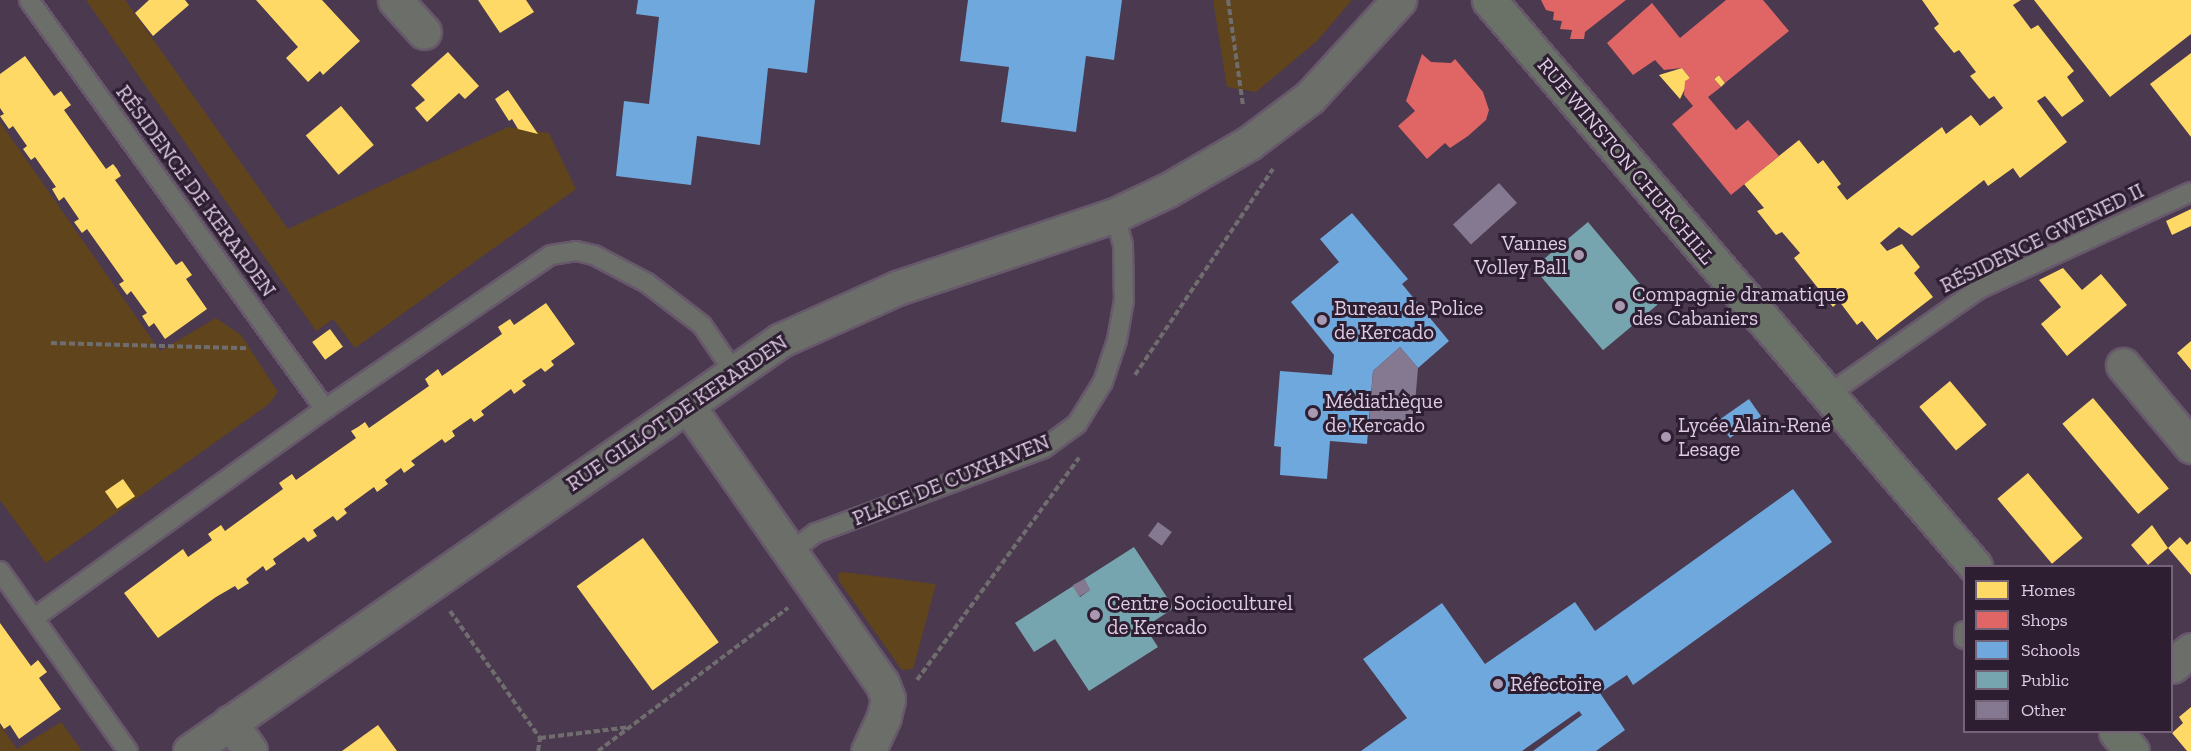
<!DOCTYPE html>
<meta charset="utf-8">
<style>
body{margin:0}
#map{position:relative;width:2191px;height:751px;overflow:hidden;background:#4a394f;font-family:"Zilla Slab",serif}
div>[style]{position:absolute}
[style*='--x']{left:calc(var(--x)*1px);top:calc(var(--y)*1px);width:calc(var(--w)*1px);rotate:calc(var(--a)*1deg)}
.green>*{inset:0;background:#60441b}
.homes>*{inset:0;background:#ffd966;transform-origin:0 0}
.shops>*{inset:0;background:#e06666}
.schools>*{inset:0;background:#6fa8dc;transform-origin:0 0}
.public>*{inset:0;background:#76a5af;transform-origin:0 0}
.building>*{inset:0;background:#857992;transform-origin:0 0}
.path>*{height:4px;margin-top:-2px;transform-origin:0;background:repeating-linear-gradient(90deg,#6f6d6e 0 6px,transparent 0 9px)}
.roads{filter:drop-shadow(2px 0 #67586b) drop-shadow(-2px 0 #67586b) drop-shadow(0 2px #67586b) drop-shadow(0 -2px #67586b)}
.lane>*{height:18px;margin:-9px;padding:0 9px;transform-origin:9px;border-radius:9px;background:#6b6e69}
.street>*{height:33px;margin:-16.5px;padding:0 16.5px;transform-origin:16.5px;border-radius:16.5px;background:#6b6e69}
.secondary>*{height:33px;margin:-16.5px;padding:0 16.5px;transform-origin:16.5px;border-radius:16.5px;background:#6a7267}
.dots>*{width:16px;height:16px;translate:-50% -50%;box-sizing:border-box;border:3px solid #2d1e31;border-radius:50%}
span{translate:-50% -50%;white-space:nowrap;text-align:center;line-height:1.15;-webkit-text-stroke:6px #2d1e31;paint-order:stroke}
.street-label{font-size:21px;color:#decbe4}
.poi-label{font-size:21px;color:#decbe4}
.right{translate:-100% -50%;text-align:right}
.left{translate:0 -50%;text-align:left}
.legend{position:absolute;left:1963px;top:565px;width:210px;height:168px;box-sizing:border-box;background:#2d1e31;border:2px solid #746379;margin:0;padding:8px 10px;list-style:none;font-size:18px;color:#decbe4}
.legend li{display:flex;align-items:center;gap:12px;height:30px}
.legend b{width:30px;border:2px solid #746379}
</style>
<div id="map">
<div class="green">
<i style="clip-path:polygon(86px 0,125px 0,288px 229px,508px 127px,549px 133px,576px 189px,355px 348px,333px 319px,316px 331px)"></i>
<i style="clip-path:polygon(1213px 0,1352px 0,1317px 41px,1256px 92px,1227px 87px)"></i>
<i style="clip-path:polygon(0 122px,160px 351px,216px 318px,241px 335px,278px 392px,269px 404px,46px 563px,0 500px)"></i>
<i style="clip-path:polygon(843px 572px,936px 584px,913px 669px,902px 670px,839px 581px,838px 574px)"></i>
<i style="clip-path:polygon(61px 722px,82px 751px,0 751px,0 725px,17px 749px)"></i>
</div>
<div class="homes">
<i style="clip-path:polygon(149px 0,185px 0,189px 5px,153px 36px,135px 13px)"></i>
<i style="clip-path:polygon(256px 0,322px 0,360px 41px,323px 75px,320px 71px,308px 82px,286px 58px,298px 47px)"></i>
<i style="clip-path:polygon(478px 0,526px 0,534px 12px,500px 33px)"></i>
<i style="clip-path:polygon(1922px 0,2021px 0,2013px 5px,2031px 29px,2038px 25px,2074px 71px,2067px 77px,2084px 101px,2062px 117px,2045px 96px,2037px 101px,2067px 142px,2020px 178px,2013px 168px,1988px 186px,1984px 180px,1912px 236px,1899px 227px,1880px 243px,1887px 251px,1902px 244px,1920px 267px,1914px 273px,1933px 297px,1877px 340px,1862px 321px,1857px 325px,1839px 301px,1833px 307px,1794px 258px,1800px 253px,1782px 232px,1776px 235px,1757px 211px,1764px 208px,1744px 184px,1799px 140px,1818px 164px,1823px 160px,1841px 184px,1837px 187px,1847px 200px,1942px 127px,1946px 134px,1971px 115px,1980px 126px,2003px 108px,1994px 96px,1989px 99px,1970px 76px,1976px 72px,1959px 50px,1954px 53px,1934px 28px,1939px 24px)"></i>
<i style="clip-path:polygon(2034px 0,2191px 0,2191px 34px,2110px 97px)"></i>
<i style="clip-path:polygon(448px 52px,479px 86px,465px 99px,459px 93px,427px 122px,415px 108px,425px 100px,411px 85px)"></i>
<i style="clip-path:polygon(2191px 53px,2191px 137px,2150px 84px)"></i>
<i style="clip-path:polygon(25px 56px,54px 96px,61px 91px,71px 105px,64px 110px,106px 169px,113px 164px,117px 169px,121px 176px,115px 180px,176px 265px,182px 261px,192px 275px,186px 279px,207px 309px,165px 339px,154px 323px,149px 327px,142px 316px,147px 313px,131px 291px,127px 295px,119px 284px,124px 281px,87px 229px,82px 233px,74px 222px,79px 219px,64px 197px,59px 201px,52px 189px,56px 187px,35px 157px,31px 160px,23px 149px,27px 146px,13px 126px,9px 129px,0 116px,4px 114px,0 108px,0 74px)"></i>
<i style="clip-path:polygon(1682px 68px,1690px 78px,1680px 99px,1659px 75px)"></i>
<i style="clip-path:polygon(1719px 75px,1725px 83px,1721px 87px,1714px 79px)"></i>
<i style="clip-path:polygon(508px 90px,538px 134px,518px 129px,512px 119px,509px 121px,495px 99px)"></i>
<i style="left:341px;top:106px;width:51px;height:46px;rotate:50deg"></i>
<i style="clip-path:polygon(2191px 209px,2191px 226px,2172px 235px,2166px 221px)"></i>
<i style="clip-path:polygon(2063px 268px,2082px 290px,2101px 274px,2127px 305px,2067px 356px,2041px 324px,2061px 307px,2039px 280px)"></i>
<i style="clip-path:polygon(546px 303px,575px 344px,551px 361px,554px 365px,545px 372px,541px 368px,522px 381px,526px 385px,514px 394px,511px 389px,481px 411px,484px 415px,474px 422px,471px 418px,452px 431px,455px 436px,445px 443px,442px 439px,411px 461px,415px 465px,404px 473px,401px 468px,385px 480px,388px 484px,377px 492px,374px 487px,344px 509px,347px 513px,337px 521px,333px 516px,313px 530px,317px 536px,308px 542px,304px 537px,273px 559px,276px 564px,266px 571px,263px 566px,246px 579px,249px 583px,238px 590px,235px 586px,216px 597px,158px 638px,124px 593px,183px 549px,188px 557px,212px 540px,208px 534px,221px 525px,225px 531px,283px 489px,279px 483px,292px 474px,296px 480px,356px 438px,351px 431px,358px 427px,365px 422px,369px 428px,429px 386px,425px 379px,438px 369px,442px 376px,502px 334px,498px 327px,510px 319px,514px 325px)"></i>
<i style="left:330px;top:329px;width:22px;height:22px;rotate:54deg"></i>
<i style="clip-path:polygon(2191px 341px,2191px 370px,2177px 353px)"></i>
<i style="left:1950px;top:381px;width:57px;height:40px;rotate:50deg"></i>
<i style="left:2093px;top:398px;width:118px;height:40px;rotate:50deg"></i>
<i style="left:2028px;top:473px;width:85px;height:40px;rotate:50deg"></i>
<i style="left:123px;top:479px;width:21px;height:22px;rotate:55deg"></i>
<i style="clip-path:polygon(2152px 525px,2168px 548px,2148px 565px,2131px 545px)"></i>
<i style="clip-path:polygon(2180px 537px,2187px 545px,2191px 541px,2191px 575px,2168px 548px)"></i>
<i style="left:643px;top:538px;width:129px;height:82px;rotate:54deg"></i>
<i style="clip-path:polygon(0 623px,31px 666px,38px 660px,47px 672px,39px 678px,61px 709px,19px 739px,10px 725px,4px 729px,0 723px)"></i>
<i style="clip-path:polygon(2191px 707px,2191px 751px,2187px 751px,2172px 733px,2183px 723px,2179px 717px)"></i>
<i style="clip-path:polygon(378px 725px,397px 751px,342px 751px)"></i>
</div>
<div class="shops">
<i style="clip-path:polygon(1541px 0,1626px 0,1585px 32px,1584px 39px,1570px 39px,1572px 30px,1560px 29px,1562px 21px,1553px 20px,1554px 12px,1546px 10px)"></i>
<i style="clip-path:polygon(1726px 0,1763px 0,1789px 31px,1725px 83px,1719px 75px,1714px 79px,1721px 87px,1708px 97px,1736px 130px,1748px 120px,1779px 156px,1731px 195px,1672px 124px,1693px 106px,1684px 95px,1685px 81px,1690px 78px,1682px 68px,1664px 70px,1655px 60px,1633px 75px,1607px 43px,1652px 3px,1680px 38px)"></i>
<i style="clip-path:polygon(1422px 54px,1431px 62px,1451px 63px,1455px 59px,1483px 92px,1489px 110px,1486px 120px,1468px 136px,1450px 148px,1445px 143px,1427px 159px,1398px 126px,1415px 111px,1406px 101px)"></i>
</div>
<div class="schools">
<i style="clip-path:polygon(638px 0,815px 0,807px 73px,768px 68px,760px 145px,697px 136px,691px 185px,616px 176px,624px 101px,649px 104px,659px 17px,636px 14px)"></i>
<i style="clip-path:polygon(968px 0,1122px 0,1114px 60px,1086px 56px,1076px 132px,1001px 122px,1009px 67px,960px 61px)"></i>
<i style="clip-path:polygon(1352px 213px,1408px 279px,1402px 284px,1449px 341px,1418px 368px,1400px 347px,1373px 371px,1367px 444px,1330px 441px,1327px 479px,1280px 475px,1281px 447px,1274px 446px,1280px 371px,1332px 375px,1334px 355px,1291px 302px,1339px 262px,1320px 239px)"></i>
<i style="left:1749px;top:399px;width:21px;height:38px;rotate:55deg"></i>
<i style="clip-path:polygon(1793px 489px,1832px 542px,1633px 685px,1627px 675px,1600px 693px,1625px 730px,1596px 751px,1533px 751px,1582px 715px,1579px 711px,1522px 751px,1361px 751px,1407px 718px,1363px 659px,1442px 603px,1485px 664px,1575px 602px,1595px 631px)"></i>
</div>
<div class="public">
<i style="left:1588px;top:222px;width:108px;height:71px;rotate:50deg"></i>
<i style="clip-path:polygon(1134px 547px,1174px 608px,1145px 627px,1158px 647px,1089px 691px,1055px 639px,1034px 652px,1015px 623px,1073px 586px,1080px 597px,1090px 590px,1084px 579px)"></i>
</div>
<div class="building">
<i style="left:1499px;top:183px;width:27px;height:62px;rotate:48deg"></i>
<i style="clip-path:polygon(1400px 347px,1418px 368px,1413px 427px,1369px 424px,1373px 371px)"></i>
<i style="left:1158px;top:522px;width:17px;height:17px;rotate:36deg"></i>
<i style="left:1084px;top:579px;width:13px;height:13px;rotate:61deg"></i>
</div>
<div class="path">
<i style="--x:1228;--y:0;--w:107;--a:81.9"></i>
<i style="--x:51;--y:343;--w:197;--a:1.5"></i>
<i style="--x:1135;--y:375;--w:248;--a:-56.2"></i>
<i style="--x:450;--y:611;--w:156;--a:54.7"></i>
<i style="--x:917;--y:680;--w:275;--a:-53.9"></i>
<i style="--x:538;--y:751;--w:13;--a:-81"></i>
<i style="--x:540;--y:738;--w:91;--a:-7"></i>
<i style="--x:598;--y:751;--w:238;--a:-37"></i>
</div>
<div class="roads">
<div class="lane">
<i style="--x:29;--y:0;--w:505;--a:54.11"></i>
<i style="--x:1829;--y:394;--w:183;--a:-35"></i>
<i style="--x:1979;--y:289;--w:233;--a:-24.6"></i>
<i style="--x:789;--y:553;--w:34;--a:-37"></i>
<i style="--x:816;--y:533;--w:243;--a:-20.4"></i>
<i style="--x:1044;--y:448;--w:41;--a:-36"></i>
<i style="--x:1077;--y:424;--w:49;--a:-58.2"></i>
<i style="--x:1103;--y:382;--w:44;--a:-71.6"></i>
<i style="--x:1117;--y:340;--w:40;--a:-80"></i>
<i style="--x:1124;--y:301;--w:56;--a:-91"></i>
<i style="--x:1123;--y:245;--w:31;--a:-105"></i>
<i style="--x:0;--y:571;--w:221;--a:54.6"></i>
<i style="--x:34;--y:618;--w:358;--a:-35.7"></i>
<i style="--x:325;--y:409;--w:273;--a:-34.3"></i>
<i style="--x:551;--y:255;--w:25;--a:-9"></i>
<i style="--x:576;--y:251;--w:18;--a:13"></i>
<i style="--x:594;--y:255;--w:60;--a:27.8"></i>
<i style="--x:647;--y:283;--w:69;--a:37.4"></i>
<i style="--x:702;--y:325;--w:57;--a:55.8"></i>
<i style="--x:1964;--y:631;--w:8;--a:90"></i>
</div>
<div class="street">
<i style="--x:395;--y:0;--w:43;--a:47.8"></i>
<i style="--x:2123;--y:365;--w:106;--a:50"></i>
<i style="--x:687;--y:405;--w:340;--a:55"></i>
<i style="--x:882;--y:683;--w:17;--a:69"></i>
<i style="--x:888;--y:699;--w:18;--a:103"></i>
<i style="--x:884;--y:717;--w:38;--a:115"></i>
<i style="--x:2172;--y:666;--w:25;--a:-40"></i>
<i style="--x:230;--y:722;--w:35;--a:55"></i>
<i style="--x:190;--y:751;--w:720;--a:-34.82"></i>
<i style="--x:781;--y:340;--w:127;--a:-24.1"></i>
<i style="--x:897;--y:288;--w:230;--a:-18.5"></i>
<i style="--x:1115;--y:215;--w:59;--a:-25.3"></i>
<i style="--x:1168;--y:190;--w:94;--a:-30.1"></i>
<i style="--x:1249;--y:143;--w:76;--a:-37"></i>
<i style="--x:1310;--y:97;--w:132;--a:-47.5"></i>
</div>
<div class="secondary">
<i style="--x:1489;--y:0;--w:746;--a:49.35"></i>
<i style="--x:2116;--y:732;--w:25;--a:50"></i>
</div>
</div>
<div class="dots">
<i style="left:1579px;top:255px;background:#aa98b0"></i>
<i style="left:1620px;top:306px;background:#aa98b0"></i>
<i style="left:1322px;top:320px;background:#aa98b0"></i>
<i style="left:1313px;top:413px;background:#aa98b0"></i>
<i style="left:1666px;top:437px;background:#aa98b0"></i>
<i style="left:1095px;top:615px;background:#aa98b0"></i>
<i style="left:1498px;top:684px;background:#aa98b0"></i>
</div>
<div class="street-label">
<span style="left:1626px;top:161px;rotate:50deg">RUE WINSTON CHURCHILL</span>
<span style="left:196px;top:191px;rotate:54deg">RÉSIDENCE DE KERARDEN</span>
<span style="left:2042px;top:238px;rotate:-26deg">RÉSIDENCE GWENED II</span>
<span style="left:677px;top:413px;rotate:-34deg">RUE GILLOT DE KERARDEN</span>
<span style="left:951px;top:480px;rotate:-22deg">PLACE DE CUXHAVEN</span>
</div>
<div class="poi-label">
<span class="right" style="left:1567px;top:255px">Vannes<br>Volley Ball</span>
<span class="left" style="left:1632px;top:306px">Compagnie dramatique<br>des Cabaniers</span>
<span class="left" style="left:1334px;top:320px">Bureau de Police<br>de Kercado</span>
<span class="left" style="left:1325px;top:413px">Médiathèque<br>de Kercado</span>
<span class="left" style="left:1678px;top:437px">Lycée Alain-René<br>Lesage</span>
<span class="left" style="left:1107px;top:615px">Centre Socioculturel<br>de Kercado</span>
<span class="left" style="left:1510px;top:684px">Réfectoire</span>
</div>
<ul class="legend">
<li><b style="height:16px;background:#ffd966"></b>Homes</li>
<li><b style="height:16px;background:#e06666"></b>Shops</li>
<li><b style="height:16px;background:#6fa8dc"></b>Schools</li>
<li><b style="height:16px;background:#76a5af"></b>Public</li>
<li><b style="height:16px;background:#857992"></b>Other</li>
</ul>
</div>
